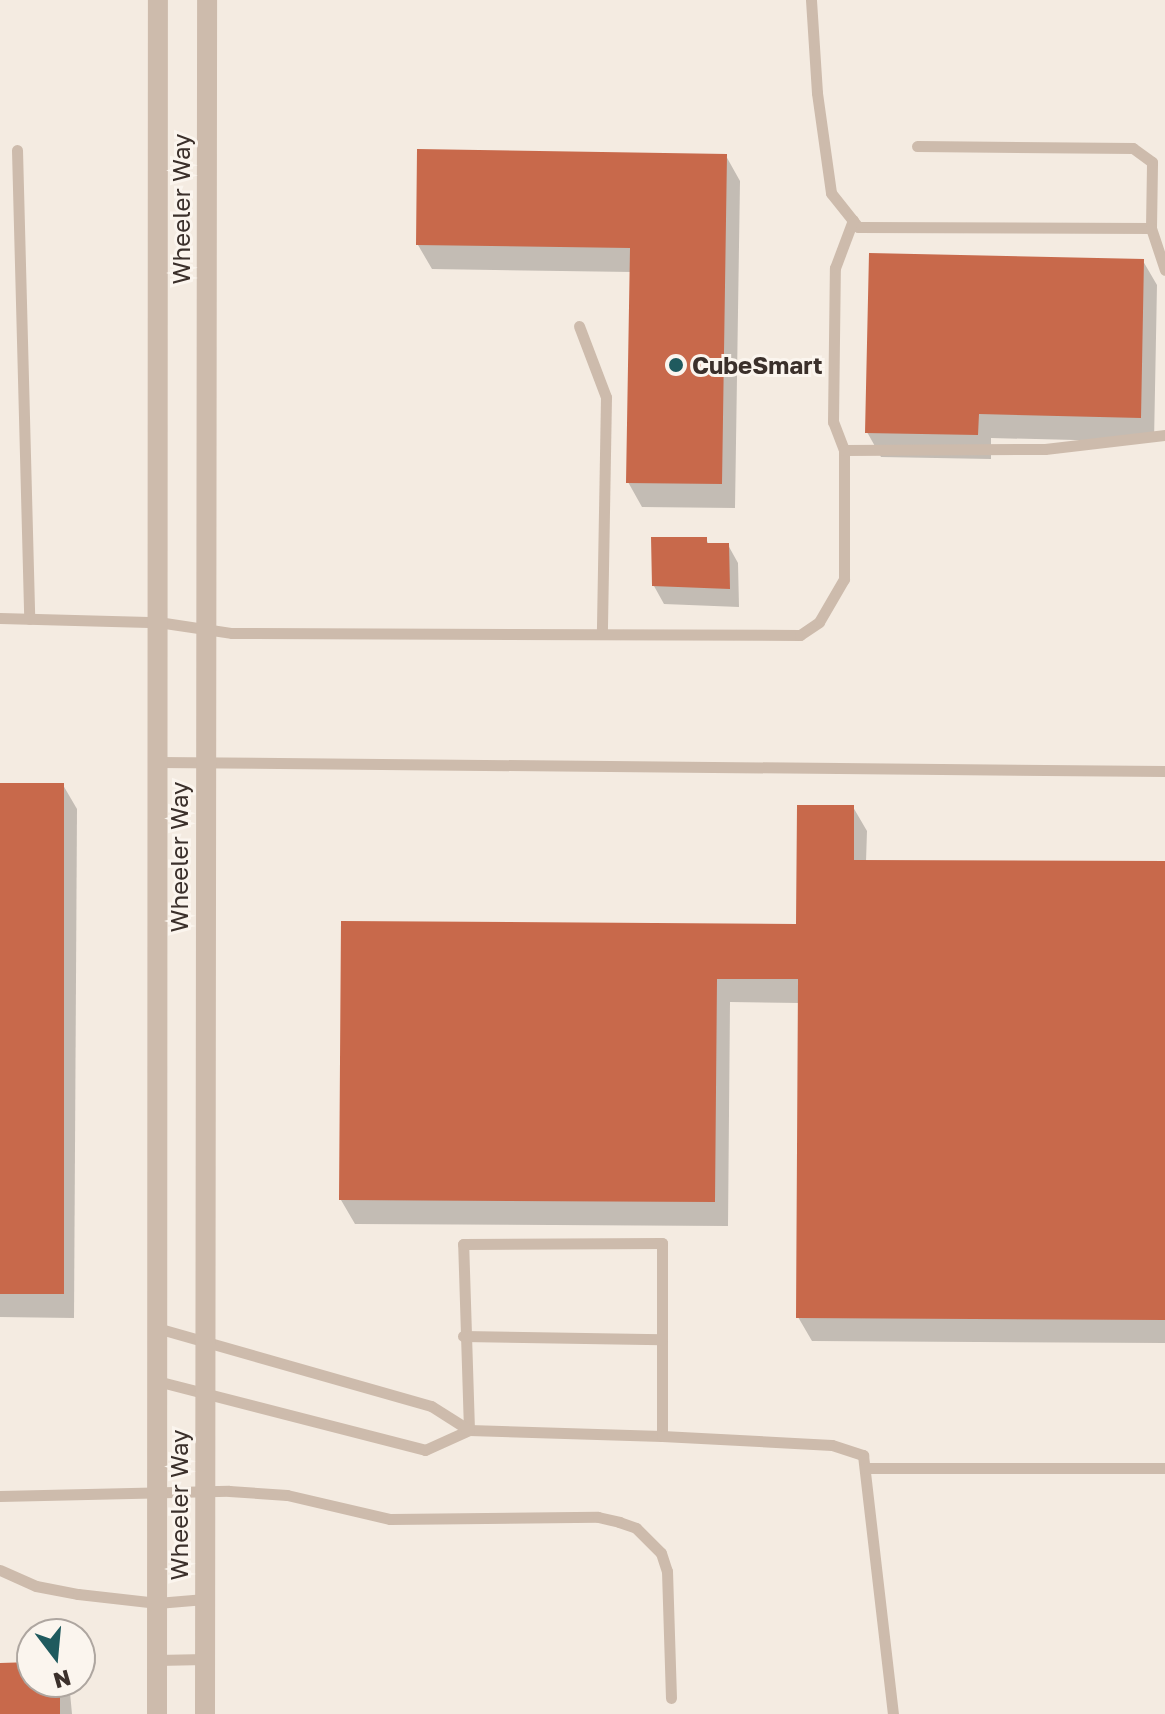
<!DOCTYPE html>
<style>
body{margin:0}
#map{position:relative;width:1165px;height:1714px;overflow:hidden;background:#f4ebe1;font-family:"Golos Text",sans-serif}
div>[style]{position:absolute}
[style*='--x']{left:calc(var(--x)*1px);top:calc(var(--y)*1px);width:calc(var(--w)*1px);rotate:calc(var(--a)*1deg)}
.shadow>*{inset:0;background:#0003}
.building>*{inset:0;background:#c8694b;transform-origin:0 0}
.service>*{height:11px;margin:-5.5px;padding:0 5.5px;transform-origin:5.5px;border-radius:5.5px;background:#cdbbac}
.minor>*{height:20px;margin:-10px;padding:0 10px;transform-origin:10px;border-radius:10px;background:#cdbbac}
.dots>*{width:22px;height:22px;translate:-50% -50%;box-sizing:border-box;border:4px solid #fbf5ee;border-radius:50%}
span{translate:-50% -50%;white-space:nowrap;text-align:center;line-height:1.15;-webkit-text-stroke:6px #fbf5ee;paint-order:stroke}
.street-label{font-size:24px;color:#3b302b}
.poi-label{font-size:24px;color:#3b302b;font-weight:700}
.left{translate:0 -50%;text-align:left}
.north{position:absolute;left:16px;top:1618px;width:80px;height:80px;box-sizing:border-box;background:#fbf5ee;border:2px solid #aea6a0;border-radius:50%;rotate:164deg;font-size:22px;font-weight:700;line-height:32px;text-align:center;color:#3b302b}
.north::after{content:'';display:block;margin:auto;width:28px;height:36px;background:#1f5a5e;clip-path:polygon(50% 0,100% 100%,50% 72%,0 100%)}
</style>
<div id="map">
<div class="shadow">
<i style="clip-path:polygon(726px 156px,740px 181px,735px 508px,642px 507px,628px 482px,632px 272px,432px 269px,418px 245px)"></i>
<i style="clip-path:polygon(1143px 261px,1157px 285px,1154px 442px,991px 438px,991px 459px,881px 457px,867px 432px)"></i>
<i style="clip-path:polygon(706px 539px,709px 545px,728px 545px,738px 563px,739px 607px,664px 604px,654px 586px)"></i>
<i style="clip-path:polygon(0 785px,63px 785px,77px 809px,74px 1318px,0 1317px)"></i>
<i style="clip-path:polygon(853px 807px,867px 831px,866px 862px,1165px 863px,1165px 1343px,812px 1341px,798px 1317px,800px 1003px,730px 1002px,728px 1226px,355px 1224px,341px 1200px,798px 926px)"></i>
<i style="clip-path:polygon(32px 1664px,32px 1682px,69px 1682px,72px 1714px,0 1714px,0 1665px)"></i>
</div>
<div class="building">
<i style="clip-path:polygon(417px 149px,727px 154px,722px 484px,626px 483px,630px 248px,416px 245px)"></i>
<i style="clip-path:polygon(869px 253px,1144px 259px,1141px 418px,979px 414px,978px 435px,865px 433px)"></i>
<i style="clip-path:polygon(651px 537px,707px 537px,707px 543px,729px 543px,730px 589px,652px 586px)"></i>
<i style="left:0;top:783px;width:64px;height:511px"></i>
<i style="clip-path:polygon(797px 805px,854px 805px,854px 860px,1165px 861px,1165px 1320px,796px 1318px,798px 979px,717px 979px,715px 1202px,339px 1200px,341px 921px,796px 924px)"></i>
<i style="clip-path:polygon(32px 1662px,32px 1682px,60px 1682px,60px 1714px,0 1714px,0 1663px)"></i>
</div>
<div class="service">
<i style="--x:811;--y:0;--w:93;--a:86.3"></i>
<i style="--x:817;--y:93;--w:101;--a:82"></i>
<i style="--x:831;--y:193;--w:43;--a:51.5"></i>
<i style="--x:858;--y:227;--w:293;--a:0.2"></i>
<i style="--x:1151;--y:228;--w:66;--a:-89.1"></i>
<i style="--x:1152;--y:162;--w:24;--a:-144"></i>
<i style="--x:1133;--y:148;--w:216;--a:-179.5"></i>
<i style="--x:17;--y:150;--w:469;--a:88.5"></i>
<i style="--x:1151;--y:228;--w:44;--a:71.6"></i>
<i style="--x:579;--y:326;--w:76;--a:69.2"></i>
<i style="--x:606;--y:397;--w:236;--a:91"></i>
<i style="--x:844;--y:450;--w:30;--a:-111"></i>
<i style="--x:833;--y:422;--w:154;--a:-89.3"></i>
<i style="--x:835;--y:268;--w:51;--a:-69.4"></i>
<i style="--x:0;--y:618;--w:158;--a:1.5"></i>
<i style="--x:158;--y:622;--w:75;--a:8.5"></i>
<i style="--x:232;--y:633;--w:568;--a:0.2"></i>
<i style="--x:800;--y:635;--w:23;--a:-34"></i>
<i style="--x:819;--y:622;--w:50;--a:-59.8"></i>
<i style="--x:844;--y:579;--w:129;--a:-90"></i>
<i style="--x:844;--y:450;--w:201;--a:-0.3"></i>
<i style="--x:1045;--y:449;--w:121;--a:-6.7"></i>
<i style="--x:158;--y:762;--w:1007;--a:0.51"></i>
<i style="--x:662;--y:1243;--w:193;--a:90"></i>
<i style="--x:662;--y:1436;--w:193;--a:-178.2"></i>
<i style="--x:469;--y:1430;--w:186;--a:-91.8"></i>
<i style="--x:463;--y:1244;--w:199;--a:-0.3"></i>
<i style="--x:463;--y:1336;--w:199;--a:0.9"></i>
<i style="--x:157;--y:1381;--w:277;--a:14.4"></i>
<i style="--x:425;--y:1450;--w:48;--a:-24.4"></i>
<i style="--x:469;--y:1430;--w:45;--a:-147.7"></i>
<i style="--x:431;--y:1406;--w:284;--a:-164.1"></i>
<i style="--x:662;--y:1436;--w:170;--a:3"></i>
<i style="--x:832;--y:1445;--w:33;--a:18"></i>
<i style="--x:863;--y:1455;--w:261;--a:83.4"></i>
<i style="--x:865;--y:1468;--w:300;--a:0"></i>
<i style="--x:0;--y:1496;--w:229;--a:-1.3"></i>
<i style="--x:229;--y:1491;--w:58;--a:3.9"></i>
<i style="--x:287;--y:1495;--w:106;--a:13.1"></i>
<i style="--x:390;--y:1519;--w:208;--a:-0.6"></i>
<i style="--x:598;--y:1517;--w:22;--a:13"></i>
<i style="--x:619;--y:1522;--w:18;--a:19"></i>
<i style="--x:636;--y:1528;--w:35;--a:45"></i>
<i style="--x:661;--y:1553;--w:19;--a:72"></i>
<i style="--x:667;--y:1571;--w:127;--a:88.2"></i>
<i style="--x:0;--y:1570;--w:39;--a:24"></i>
<i style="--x:36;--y:1586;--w:43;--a:10.8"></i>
<i style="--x:78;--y:1594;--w:80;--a:6.5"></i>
<i style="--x:157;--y:1603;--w:48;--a:-4.8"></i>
<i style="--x:157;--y:1660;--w:48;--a:-1.2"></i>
</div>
<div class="minor">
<i style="--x:157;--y:1714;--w:1714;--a:-89.97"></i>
<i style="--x:205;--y:1714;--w:1714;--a:-89.93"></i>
</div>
<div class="dots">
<i style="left:676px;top:365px;background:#1f5a5e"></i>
</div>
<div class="street-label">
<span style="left:181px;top:209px;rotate:-90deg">Wheeler Way</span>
<span style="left:179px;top:857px;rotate:-90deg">Wheeler Way</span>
<span style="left:179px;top:1505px;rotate:-90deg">Wheeler Way</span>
</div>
<div class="poi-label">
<span class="left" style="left:692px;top:365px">CubeSmart</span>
</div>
<div class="north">N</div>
</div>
